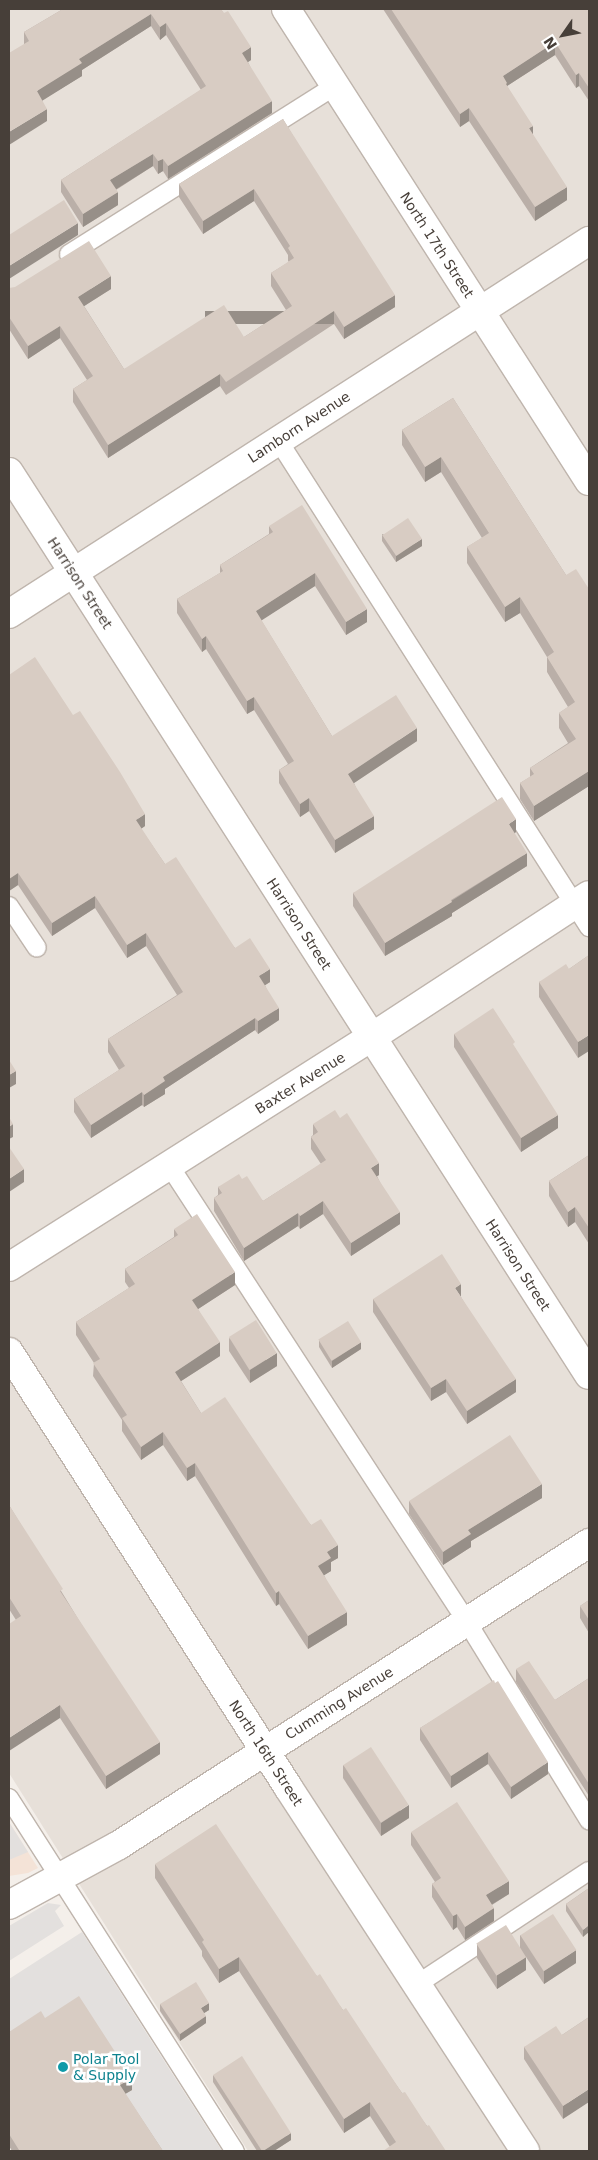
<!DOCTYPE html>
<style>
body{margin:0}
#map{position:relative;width:598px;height:2160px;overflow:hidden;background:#f4efea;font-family:"DejaVu Sans",sans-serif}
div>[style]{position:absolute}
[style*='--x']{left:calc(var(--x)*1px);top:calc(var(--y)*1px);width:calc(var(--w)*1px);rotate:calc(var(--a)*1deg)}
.residential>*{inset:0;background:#e7e0d9}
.commercial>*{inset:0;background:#f4e3d7}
.parking>*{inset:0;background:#e3e0de}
.roads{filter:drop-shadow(1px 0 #bfb5ad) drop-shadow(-1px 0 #bfb5ad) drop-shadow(0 1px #bfb5ad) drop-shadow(0 -1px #bfb5ad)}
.service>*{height:18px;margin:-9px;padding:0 9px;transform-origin:9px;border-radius:9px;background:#fff}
.minor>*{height:28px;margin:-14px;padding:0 14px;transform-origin:14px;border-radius:14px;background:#fff}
.wall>*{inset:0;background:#baafa8}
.shaded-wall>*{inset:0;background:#978f88;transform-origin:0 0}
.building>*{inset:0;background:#d8ccc3;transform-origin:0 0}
.dots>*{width:14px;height:14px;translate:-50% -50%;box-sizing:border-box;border:2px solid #fff;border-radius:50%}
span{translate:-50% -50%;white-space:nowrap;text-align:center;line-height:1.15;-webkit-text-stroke:5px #fff;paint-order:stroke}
.street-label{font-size:14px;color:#473f39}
.culture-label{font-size:14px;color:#0d838f}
.left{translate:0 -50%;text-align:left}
.frame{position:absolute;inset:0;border:10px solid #473f39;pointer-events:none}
.north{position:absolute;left:538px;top:10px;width:50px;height:50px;-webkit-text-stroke:4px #fff;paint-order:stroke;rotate:237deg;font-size:14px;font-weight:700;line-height:20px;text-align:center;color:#473f39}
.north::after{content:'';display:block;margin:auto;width:18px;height:22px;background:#473f39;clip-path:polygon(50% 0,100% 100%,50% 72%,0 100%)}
</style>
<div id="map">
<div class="residential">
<i style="clip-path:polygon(9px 9px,589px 9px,589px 2151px,248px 2151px,9px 1773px)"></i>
</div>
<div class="commercial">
<i style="clip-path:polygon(9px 1822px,38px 1868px,28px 1873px,9px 1876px)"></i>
</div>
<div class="parking">
<i style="clip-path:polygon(9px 1822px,28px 1852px,9px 1860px)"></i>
<i style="clip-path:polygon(48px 1903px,61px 1905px,55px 1911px,64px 1926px,9px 1961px,9px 1926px)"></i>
<i style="clip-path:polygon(82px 1932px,168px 2067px,222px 2151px,155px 2151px,120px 2097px,132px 2090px,9px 2044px,9px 1979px)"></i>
</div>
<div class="roads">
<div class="service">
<i style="--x:69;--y:254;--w:315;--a:-32.3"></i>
<i style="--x:278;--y:440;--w:578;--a:57.44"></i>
<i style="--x:9;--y:906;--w:50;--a:56.3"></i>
<i style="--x:169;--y:1165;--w:546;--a:56.89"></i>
<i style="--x:467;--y:1622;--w:233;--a:58.4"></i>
<i style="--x:9;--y:1798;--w:419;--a:57.4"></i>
<i style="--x:416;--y:1985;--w:207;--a:-33.4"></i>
</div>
<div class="minor">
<i style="--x:286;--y:9;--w:561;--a:57.3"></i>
<i style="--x:9;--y:472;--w:1073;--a:57.29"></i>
<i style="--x:9;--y:614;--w:690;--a:-32.75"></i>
<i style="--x:9;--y:1267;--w:430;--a:-32.4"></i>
<i style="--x:372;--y:1037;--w:259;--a:-33.2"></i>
<i style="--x:9;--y:1352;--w:517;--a:57.32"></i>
<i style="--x:288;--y:1787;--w:434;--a:56.9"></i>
<i style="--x:9;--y:1905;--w:125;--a:-28.6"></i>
<i style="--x:119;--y:1845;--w:559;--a:-32.72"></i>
</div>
</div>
<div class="wall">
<i style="clip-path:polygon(63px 9px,221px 9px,251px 60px,248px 62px,272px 113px,168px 179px,163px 171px,158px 174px,153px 166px,116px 190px,118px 205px,83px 227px,61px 192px,61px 180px,201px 90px,166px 35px,160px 40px,151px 26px,82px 70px,82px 76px,42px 100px,47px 121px,24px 44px,24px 32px)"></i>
<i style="clip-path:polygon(383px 9px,583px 9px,584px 10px,589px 10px,589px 101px,579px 86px,576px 88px,555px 55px,507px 86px,567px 200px,535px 221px,469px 121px,460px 127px)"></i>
<i style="clip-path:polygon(283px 119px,395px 307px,344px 339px,334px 324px,226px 395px,220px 386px,108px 458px,73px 402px,73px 389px,87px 380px,60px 338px,28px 359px,9px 329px,9px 288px,111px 289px,84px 306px,124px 369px,244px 337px,286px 310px,271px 286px,271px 273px,289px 262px,288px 261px,288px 255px,254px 201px,203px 234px,179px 197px,179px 184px)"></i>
<i style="clip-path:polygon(453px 398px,566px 575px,589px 589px,589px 786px,534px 821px,520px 799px,520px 783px,530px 777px,530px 768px,568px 743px,559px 728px,559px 713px,568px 707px,547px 672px,547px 657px,520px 613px,505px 622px,467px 563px,467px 547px,482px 538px,441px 472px,425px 482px,402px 445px,402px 430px)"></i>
<i style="clip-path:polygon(269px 526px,367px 622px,346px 635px,315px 586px,261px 620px,332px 736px,417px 741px,354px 783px,374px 829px,335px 853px,309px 811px,300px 817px,279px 783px,279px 770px,288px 764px,254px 710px,247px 714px,206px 649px,202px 652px,177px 613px,177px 599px,220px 573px,220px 565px,269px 534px)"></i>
<i style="clip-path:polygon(382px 534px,422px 546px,396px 562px,382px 541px)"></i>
<i style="clip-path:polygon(9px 675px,145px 826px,141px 829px,165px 864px,235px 948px,270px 982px,265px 985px,279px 1020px,258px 1034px,255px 1030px,165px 1089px,165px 1094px,144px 1107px,142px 1105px,91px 1138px,74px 1112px,74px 1099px,119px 1070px,108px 1052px,108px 1039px,177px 995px,146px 946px,127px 958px,95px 908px,52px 936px,18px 885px,9px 891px)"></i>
<i style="clip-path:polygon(516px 832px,514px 834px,527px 866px,452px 913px,452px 916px,385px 956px,353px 906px,353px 893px)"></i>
<i style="clip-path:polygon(589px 955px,578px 1058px,539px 997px,539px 982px,569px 969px)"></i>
<i style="clip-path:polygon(454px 1034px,515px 1048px,558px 1128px,521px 1152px,454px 1047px)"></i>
<i style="clip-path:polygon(313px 1124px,379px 1175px,377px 1176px,400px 1224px,351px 1256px,323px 1214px,300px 1229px,298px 1226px,244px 1261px,214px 1211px,214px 1198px,218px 1195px,218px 1187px,242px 1179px,263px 1201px,321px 1164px,311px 1149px,311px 1137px,313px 1135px)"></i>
<i style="clip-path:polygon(589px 1155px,589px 1244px,575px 1222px,568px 1227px,549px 1196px,549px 1181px)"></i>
<i style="clip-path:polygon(174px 1229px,235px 1285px,198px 1309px,220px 1356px,181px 1381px,201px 1413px,311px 1525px,338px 1558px,331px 1562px,331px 1571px,324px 1575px,347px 1625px,308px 1649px,279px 1604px,276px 1606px,195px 1476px,187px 1481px,163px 1445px,141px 1460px,122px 1431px,122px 1420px,93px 1376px,94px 1363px,76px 1335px,76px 1322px,129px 1288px,125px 1282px,125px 1269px,174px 1237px)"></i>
<i style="clip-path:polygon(461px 1297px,516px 1392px,467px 1424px,446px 1392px,431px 1401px,373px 1312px,373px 1299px)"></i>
<i style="clip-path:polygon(229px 1338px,277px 1366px,250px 1383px,229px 1351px)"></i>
<i style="clip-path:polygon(319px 1340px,361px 1349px,332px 1368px,319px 1347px)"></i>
<i style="clip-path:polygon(542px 1498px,471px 1541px,471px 1547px,443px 1565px,409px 1514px,409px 1501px)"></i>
<i style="clip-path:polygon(9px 1505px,160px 1754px,106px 1789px,60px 1718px,16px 1620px,9px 1609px)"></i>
<i style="clip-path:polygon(589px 1600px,589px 1633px,580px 1618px,580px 1606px)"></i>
<i style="clip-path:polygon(516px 1669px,555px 1700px,589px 1678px,589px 1796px,516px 1682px)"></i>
<i style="clip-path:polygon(495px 1683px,548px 1774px,511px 1799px,488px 1764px,451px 1788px,420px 1740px,420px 1728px)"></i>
<i style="clip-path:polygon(343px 1765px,409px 1818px,381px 1836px,343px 1778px)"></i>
<i style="clip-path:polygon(411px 1832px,509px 1894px,492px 1905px,494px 1921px,465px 1940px,457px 1927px,453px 1930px,432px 1897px,432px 1884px,435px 1882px,411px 1845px)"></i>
<i style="clip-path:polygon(155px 1864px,317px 1976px,343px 2010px,402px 2093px,427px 2126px,390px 2147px,370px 2116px,344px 2133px,239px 1971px,219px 1983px,202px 1956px,202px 1951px,155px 1878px)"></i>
<i style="clip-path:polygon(589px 1888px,583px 1937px,566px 1911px,566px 1904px)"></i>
<i style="clip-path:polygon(520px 1935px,576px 1963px,544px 1984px,526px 1957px,526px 1970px,497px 1989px,477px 1958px,477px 1944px,520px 1948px)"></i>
<i style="clip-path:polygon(160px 2004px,209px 2010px,204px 2013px,206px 2023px,180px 2041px,160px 2011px)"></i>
<i style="clip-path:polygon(589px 2017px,563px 2119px,524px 2059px,524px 2047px,562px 2035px)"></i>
<i style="clip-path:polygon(45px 2018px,132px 2090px,125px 2094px,163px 2151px,12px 2151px,9px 2146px,9px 2032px)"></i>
<i style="clip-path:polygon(213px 2075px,291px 2140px,274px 2151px,257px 2151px,213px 2082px)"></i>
</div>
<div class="shaded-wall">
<i style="clip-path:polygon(151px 14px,151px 26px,82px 70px,82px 76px,37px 104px,37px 91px,79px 59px)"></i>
<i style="clip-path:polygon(166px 23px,166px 35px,160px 40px,160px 27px)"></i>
<i style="clip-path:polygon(555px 42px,555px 55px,507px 86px,507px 96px,503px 76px)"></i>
<i style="clip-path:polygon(251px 47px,251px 60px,242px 66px,242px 53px)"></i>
<i style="clip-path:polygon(579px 73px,579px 86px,576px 88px,576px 75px)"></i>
<i style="clip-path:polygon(272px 101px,272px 113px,168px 179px,168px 166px)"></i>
<i style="clip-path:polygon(469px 108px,469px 121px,460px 127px,460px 114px)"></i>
<i style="clip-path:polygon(47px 109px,47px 121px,9px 145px,9px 132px)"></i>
<i style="clip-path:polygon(533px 126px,533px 139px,529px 128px)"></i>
<i style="clip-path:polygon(153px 154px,153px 166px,110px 193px,110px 180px)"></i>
<i style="clip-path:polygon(163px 159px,163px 171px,158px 174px,158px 161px)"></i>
<i style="clip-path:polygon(567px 187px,567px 200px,535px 221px,535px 207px)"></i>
<i style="clip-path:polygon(254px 189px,254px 201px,203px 234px,203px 221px)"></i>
<i style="clip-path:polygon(118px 192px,118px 205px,83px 227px,83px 214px)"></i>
<i style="clip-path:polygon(78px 223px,78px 235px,9px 279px,9px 266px)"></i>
<i style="clip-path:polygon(111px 276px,111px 289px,78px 310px,78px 297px)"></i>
<i style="clip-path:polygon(395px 295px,395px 307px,344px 339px,344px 327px)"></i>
<i style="left:334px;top:311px;width:13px;height:129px;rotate:90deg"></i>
<i style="clip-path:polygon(60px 326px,60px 338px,28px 359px,28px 346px)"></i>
<i style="clip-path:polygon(220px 374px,220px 386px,108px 458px,108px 445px)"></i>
<i style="clip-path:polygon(441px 457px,441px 472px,425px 482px,425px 467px)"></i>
<i style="clip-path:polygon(422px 539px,422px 546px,396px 562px,396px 555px)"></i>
<i style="clip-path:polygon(315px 573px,315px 586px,256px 624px,256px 611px)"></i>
<i style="clip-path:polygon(520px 597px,520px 613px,505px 622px,505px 607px)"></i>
<i style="clip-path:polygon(367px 609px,367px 622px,346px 635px,346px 622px)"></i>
<i style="clip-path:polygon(206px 636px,206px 649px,202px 652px,202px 639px)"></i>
<i style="clip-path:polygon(254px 697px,254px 710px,247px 714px,247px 701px)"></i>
<i style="clip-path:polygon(417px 728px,417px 741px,348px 787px,348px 774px)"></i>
<i style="clip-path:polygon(589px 771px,589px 786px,534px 821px,534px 806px)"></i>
<i style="clip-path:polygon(309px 798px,309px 811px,300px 817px,300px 804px)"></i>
<i style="clip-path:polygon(145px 814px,145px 826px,136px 832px,136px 820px)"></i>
<i style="clip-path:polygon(374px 816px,374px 829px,335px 853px,335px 840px)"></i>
<i style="clip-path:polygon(516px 819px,516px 832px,509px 837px,509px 824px)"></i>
<i style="clip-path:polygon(527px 853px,527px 866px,452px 913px,452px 916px,385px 956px,385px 943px)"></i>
<i style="clip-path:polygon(18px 873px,18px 885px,9px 891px,9px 879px)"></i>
<i style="clip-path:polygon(95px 896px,95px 908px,52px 936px,52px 923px)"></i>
<i style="clip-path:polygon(146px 933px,146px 946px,127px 958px,127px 945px)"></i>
<i style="clip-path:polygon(270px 969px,270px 982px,259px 989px,259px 976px)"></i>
<i style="clip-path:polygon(279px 1008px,279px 1020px,258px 1034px,258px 1021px)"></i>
<i style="clip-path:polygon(255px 1018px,255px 1030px,165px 1089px,165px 1094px,144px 1107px,144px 1095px,163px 1077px)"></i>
<i style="clip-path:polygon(589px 1035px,589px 1051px,578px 1058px,578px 1042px)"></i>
<i style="clip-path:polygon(16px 1071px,16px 1084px,9px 1088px,9px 1075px)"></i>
<i style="clip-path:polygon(142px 1092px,142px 1105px,91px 1138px,91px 1125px)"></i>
<i style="clip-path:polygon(558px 1115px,558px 1128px,521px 1152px,521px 1138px)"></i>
<i style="clip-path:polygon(13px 1124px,13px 1137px,9px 1139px,9px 1127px)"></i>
<i style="clip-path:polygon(379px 1163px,379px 1175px,371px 1180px,371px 1168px)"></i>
<i style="clip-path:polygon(24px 1169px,24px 1182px,9px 1192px,9px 1179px)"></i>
<i style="clip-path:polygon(323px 1201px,323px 1214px,300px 1229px,300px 1216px)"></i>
<i style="clip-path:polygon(575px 1207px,575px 1222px,568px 1227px,568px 1212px)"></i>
<i style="clip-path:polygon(400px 1212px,400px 1224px,351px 1256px,351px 1243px)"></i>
<i style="clip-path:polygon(298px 1213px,298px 1226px,244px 1261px,244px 1248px)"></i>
<i style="clip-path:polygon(235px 1272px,235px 1285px,192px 1313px,192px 1300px)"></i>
<i style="clip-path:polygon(461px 1284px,461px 1297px,455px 1288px)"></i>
<i style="clip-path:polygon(220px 1342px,220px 1356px,175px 1385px,175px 1372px)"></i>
<i style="clip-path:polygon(361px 1342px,361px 1349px,332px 1368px,332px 1361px)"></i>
<i style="clip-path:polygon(277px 1353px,277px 1366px,250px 1383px,250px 1370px)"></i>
<i style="clip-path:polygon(446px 1379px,446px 1392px,431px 1401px,431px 1388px)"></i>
<i style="clip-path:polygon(516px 1379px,516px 1392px,467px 1424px,467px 1411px)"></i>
<i style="clip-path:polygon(163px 1432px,163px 1445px,141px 1460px,141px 1447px)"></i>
<i style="clip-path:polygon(195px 1463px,195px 1476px,187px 1481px,187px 1468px)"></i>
<i style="clip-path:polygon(542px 1484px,542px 1498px,471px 1541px,471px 1547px,443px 1565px,443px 1552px,468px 1530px)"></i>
<i style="clip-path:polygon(338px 1545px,338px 1558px,331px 1562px,331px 1571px,318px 1579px,318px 1566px,327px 1552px)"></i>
<i style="clip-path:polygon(279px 1591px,279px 1604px,276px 1606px,276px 1593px)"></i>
<i style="clip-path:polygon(347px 1612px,347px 1625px,308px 1649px,308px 1636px)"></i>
<i style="clip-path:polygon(60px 1705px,60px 1718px,9px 1751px,9px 1738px)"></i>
<i style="clip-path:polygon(160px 1742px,160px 1754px,106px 1789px,106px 1776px)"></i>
<i style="clip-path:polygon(488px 1752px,488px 1764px,451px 1788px,451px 1776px)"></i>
<i style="clip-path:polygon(548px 1762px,548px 1774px,511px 1799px,511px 1787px)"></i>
<i style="clip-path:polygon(409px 1805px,409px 1818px,381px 1836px,381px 1823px)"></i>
<i style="clip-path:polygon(509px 1881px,509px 1894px,486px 1908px,486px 1895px)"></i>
<i style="clip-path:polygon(494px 1908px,494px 1921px,465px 1940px,465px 1927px)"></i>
<i style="clip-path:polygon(457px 1914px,457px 1927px,453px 1930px,453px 1916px)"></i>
<i style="clip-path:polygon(589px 1925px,589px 1932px,583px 1937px,583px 1930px)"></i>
<i style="clip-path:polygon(576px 1950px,576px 1963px,544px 1984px,544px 1971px)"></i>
<i style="clip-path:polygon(239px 1957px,239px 1971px,219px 1983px,219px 1969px)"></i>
<i style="clip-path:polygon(526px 1957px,526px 1970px,497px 1989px,497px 1975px)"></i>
<i style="clip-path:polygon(209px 2003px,209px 2010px,201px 2015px,201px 2008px)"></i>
<i style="clip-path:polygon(206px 2016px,206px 2023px,180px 2041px,180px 2034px)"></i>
<i style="clip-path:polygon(132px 2078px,132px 2090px,120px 2097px,120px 2085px)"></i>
<i style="clip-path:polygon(589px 2089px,589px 2102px,563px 2119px,563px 2106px)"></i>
<i style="clip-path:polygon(370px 2102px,370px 2116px,344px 2133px,344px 2119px)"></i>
<i style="clip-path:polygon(291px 2133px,291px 2140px,274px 2151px,263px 2151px)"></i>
</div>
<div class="building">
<i style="clip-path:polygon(63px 9px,221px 9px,224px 13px,228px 11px,251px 47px,242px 53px,272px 101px,168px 166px,163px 159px,158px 161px,153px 154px,110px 180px,118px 192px,83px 214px,61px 180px,206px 86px,166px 23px,160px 27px,151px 14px,79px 59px,82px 63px,37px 91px,47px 109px,9px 132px,9px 53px,29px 41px,24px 32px)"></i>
<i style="clip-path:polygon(391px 9px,583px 9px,584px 10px,589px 10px,589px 88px,579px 73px,576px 75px,555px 42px,503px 76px,507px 83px,506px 84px,533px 126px,529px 128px,567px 187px,535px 207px,469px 108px,460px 114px)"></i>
<i style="clip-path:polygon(283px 119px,395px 295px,344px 327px,334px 311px,226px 382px,220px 374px,108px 445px,73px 389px,93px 376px,60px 326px,28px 346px,9px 317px,9px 288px,15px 287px,89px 241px,111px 276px,78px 297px,124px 369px,224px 305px,244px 337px,292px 306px,271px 273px,294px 258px,288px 248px,290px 246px,254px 189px,203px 221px,179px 184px)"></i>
<i style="clip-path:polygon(64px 200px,78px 223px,9px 266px,9px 235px)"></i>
<i style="clip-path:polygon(453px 398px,566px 575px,576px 569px,589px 589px,589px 771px,534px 806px,520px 783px,534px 774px,530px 768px,576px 739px,559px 713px,575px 702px,547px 657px,554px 652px,520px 597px,505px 607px,467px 547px,489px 533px,441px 457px,425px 467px,402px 430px)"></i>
<i style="clip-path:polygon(302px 505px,367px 609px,346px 622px,315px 573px,256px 611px,332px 736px,396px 695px,417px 728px,348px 774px,374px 816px,335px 840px,309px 798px,300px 804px,279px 770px,294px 761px,254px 697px,247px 701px,206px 636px,202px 639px,177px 599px,223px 571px,220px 565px,273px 532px,269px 526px)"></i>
<i style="left:408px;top:518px;width:25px;height:31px;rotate:56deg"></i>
<i style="clip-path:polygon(35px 657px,73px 715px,80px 711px,120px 772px,145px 814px,136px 820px,165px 864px,176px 857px,235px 948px,250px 938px,270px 969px,259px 976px,279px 1008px,258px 1021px,255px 1018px,163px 1077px,165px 1081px,144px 1095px,142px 1092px,91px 1125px,74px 1099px,125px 1066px,108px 1039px,183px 992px,146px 933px,127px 945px,95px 896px,52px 923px,18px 873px,9px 879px,9px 675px)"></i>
<i style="clip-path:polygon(502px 797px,516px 819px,509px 824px,527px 853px,451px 900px,452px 902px,385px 943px,353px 893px)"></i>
<i style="clip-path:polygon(589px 955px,589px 1035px,578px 1042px,539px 982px,566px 964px,569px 969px)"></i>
<i style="clip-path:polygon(493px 1008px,515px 1042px,513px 1044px,558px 1115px,521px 1138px,454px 1034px)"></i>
<i style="clip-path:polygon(9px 1060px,16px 1071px,9px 1075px)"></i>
<i style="clip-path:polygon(335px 1110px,340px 1118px,347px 1113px,379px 1163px,371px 1168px,400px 1212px,351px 1243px,323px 1201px,300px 1216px,298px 1213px,244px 1248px,214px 1198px,222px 1193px,218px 1187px,239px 1174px,242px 1179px,247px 1176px,263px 1201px,326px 1160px,311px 1137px,318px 1132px,313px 1124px)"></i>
<i style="clip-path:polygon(9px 1117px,13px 1124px,9px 1127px)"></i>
<i style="clip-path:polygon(9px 1147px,24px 1169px,9px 1179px)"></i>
<i style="clip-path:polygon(589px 1155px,589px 1228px,575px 1207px,568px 1212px,549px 1181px)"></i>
<i style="clip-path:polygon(197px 1214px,235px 1272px,192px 1300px,220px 1342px,175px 1372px,201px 1413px,225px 1397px,311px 1525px,321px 1519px,338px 1545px,327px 1552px,331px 1558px,318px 1566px,347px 1612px,308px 1636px,279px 1591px,276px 1593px,195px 1463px,187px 1468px,163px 1432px,141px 1447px,122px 1418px,127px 1415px,93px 1363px,100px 1359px,76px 1322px,135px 1284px,125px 1269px,178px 1235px,174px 1229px)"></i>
<i style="clip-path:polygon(442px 1254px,461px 1284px,455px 1288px,516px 1379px,467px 1411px,446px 1379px,431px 1388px,373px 1299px)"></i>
<i style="left:256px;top:1320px;width:39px;height:32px;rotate:58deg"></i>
<i style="left:348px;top:1321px;width:25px;height:35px;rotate:58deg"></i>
<i style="clip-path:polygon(510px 1435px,542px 1484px,468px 1530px,471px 1534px,443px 1552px,409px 1501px)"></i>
<i style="clip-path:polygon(9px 1505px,63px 1589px,60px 1591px,160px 1742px,106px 1776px,60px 1705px,9px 1738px,9px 1624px,21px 1616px,9px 1597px)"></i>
<i style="clip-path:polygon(589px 1600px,589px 1620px,580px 1606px)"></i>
<i style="clip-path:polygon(529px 1661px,555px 1700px,589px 1678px,589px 1784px,516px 1669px)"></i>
<i style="clip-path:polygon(494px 1680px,495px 1683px,498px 1681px,548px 1762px,511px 1787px,488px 1752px,451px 1776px,420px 1728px)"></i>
<i style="left:371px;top:1747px;width:69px;height:33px;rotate:57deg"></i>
<i style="clip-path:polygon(457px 1802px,509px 1881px,486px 1895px,494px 1908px,465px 1927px,457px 1914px,453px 1916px,432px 1884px,441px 1878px,411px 1832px)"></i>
<i style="clip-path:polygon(216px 1824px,317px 1976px,320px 1974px,343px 2010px,346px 2008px,402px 2093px,405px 2092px,427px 2126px,429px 2125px,446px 2151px,383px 2151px,396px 2142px,370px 2102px,344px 2119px,239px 1957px,219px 1969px,202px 1942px,204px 1940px,155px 1864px)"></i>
<i style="clip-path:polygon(589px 1888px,589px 1925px,583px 1930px,566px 1904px)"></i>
<i style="left:553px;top:1914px;width:43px;height:39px;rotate:57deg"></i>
<i style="left:506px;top:1925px;width:38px;height:35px;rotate:58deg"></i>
<i style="clip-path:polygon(196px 1982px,209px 2003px,201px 2008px,206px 2016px,180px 2034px,160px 2004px)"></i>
<i style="clip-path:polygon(79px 1996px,132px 2078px,120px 2085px,163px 2151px,18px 2151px,19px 2150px,9px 2134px,9px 2032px,41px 2011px,45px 2018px)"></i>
<i style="clip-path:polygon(589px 2017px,589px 2089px,563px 2106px,524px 2047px,556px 2026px,562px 2035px)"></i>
<i style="clip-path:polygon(242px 2056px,291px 2133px,263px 2151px,262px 2151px,213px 2075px)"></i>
</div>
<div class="dots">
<i style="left:63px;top:2067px;background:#0f9aa8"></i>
</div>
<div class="street-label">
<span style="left:437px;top:245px;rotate:57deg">North 17th Street</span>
<span style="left:299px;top:427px;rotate:-33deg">Lamborn Avenue</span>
<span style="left:80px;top:583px;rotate:57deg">Harrison Street</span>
<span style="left:299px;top:924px;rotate:57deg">Harrison Street</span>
<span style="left:300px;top:1083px;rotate:-32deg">Baxter Avenue</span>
<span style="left:518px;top:1265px;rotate:57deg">Harrison Street</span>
<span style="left:339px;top:1703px;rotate:-32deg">Cumming Avenue</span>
<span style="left:266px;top:1753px;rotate:57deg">North 16th Street</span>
</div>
<div class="culture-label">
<span class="left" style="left:73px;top:2067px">Polar Tool<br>&amp; Supply</span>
</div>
<div class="frame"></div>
<div class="north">N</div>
</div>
